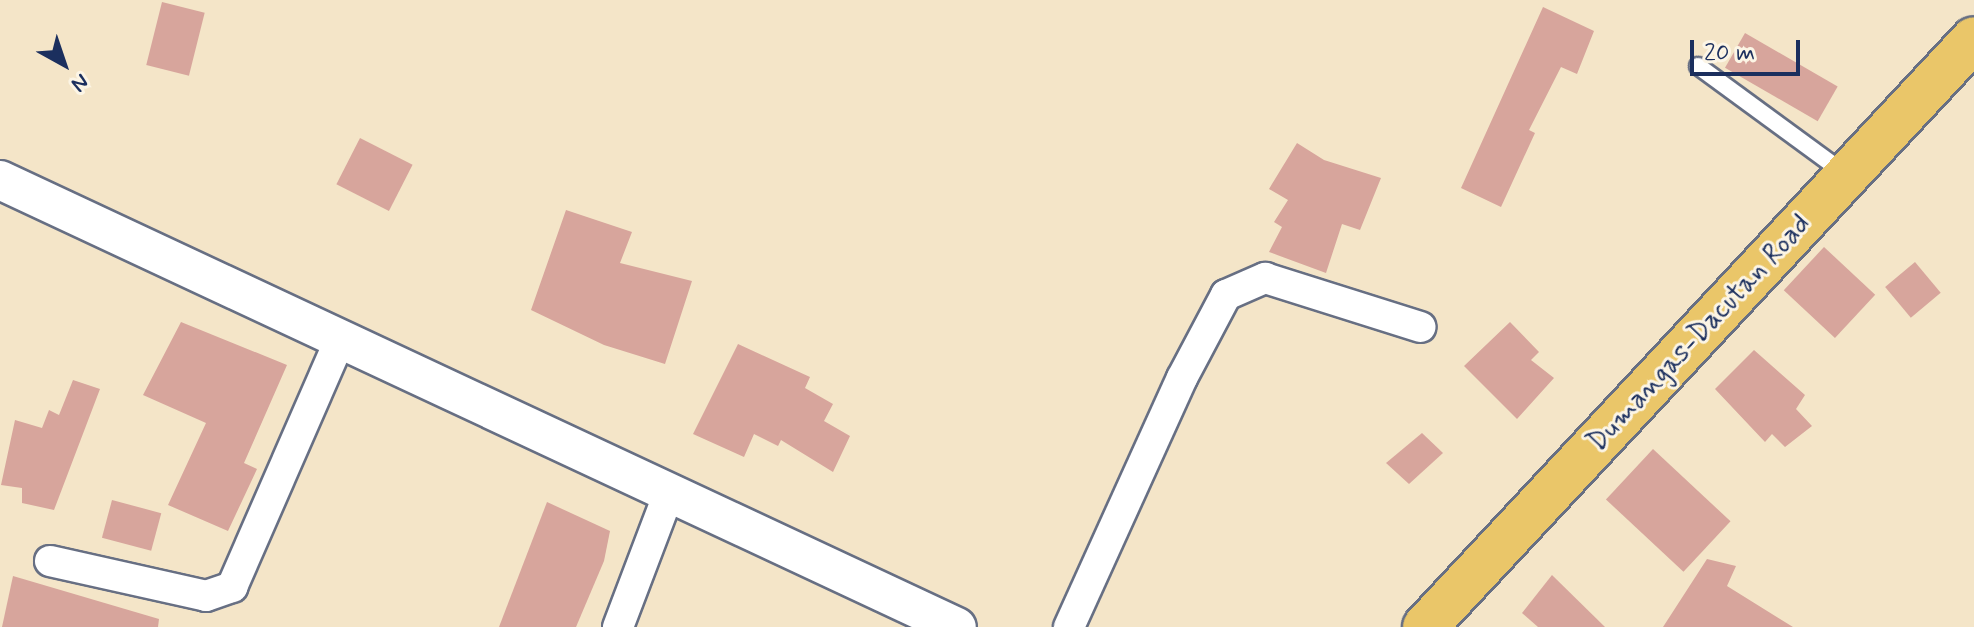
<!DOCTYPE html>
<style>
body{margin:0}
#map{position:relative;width:1974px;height:627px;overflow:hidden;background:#f4e5c8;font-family:Mynerve,sans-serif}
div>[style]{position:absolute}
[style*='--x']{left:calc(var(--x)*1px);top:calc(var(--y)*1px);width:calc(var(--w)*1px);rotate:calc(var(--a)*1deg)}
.building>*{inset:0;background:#d7a59c;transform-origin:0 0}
.roads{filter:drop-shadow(2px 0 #676f83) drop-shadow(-2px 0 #676f83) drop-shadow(0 2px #676f83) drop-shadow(0 -2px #676f83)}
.service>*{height:16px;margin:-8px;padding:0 8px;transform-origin:8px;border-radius:8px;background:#fff}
.minor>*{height:30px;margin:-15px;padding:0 15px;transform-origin:15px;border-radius:15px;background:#fff}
.tertiary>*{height:38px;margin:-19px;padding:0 19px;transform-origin:19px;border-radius:19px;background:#fff}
.primary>*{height:44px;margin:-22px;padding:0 22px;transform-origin:22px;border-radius:22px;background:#eac669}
span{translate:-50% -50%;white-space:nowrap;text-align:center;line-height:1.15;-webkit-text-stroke:6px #fcf5e5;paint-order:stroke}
.street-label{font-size:28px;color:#1b2f5e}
.north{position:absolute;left:24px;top:24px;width:80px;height:80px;-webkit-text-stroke:6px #fcf5e5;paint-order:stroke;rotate:140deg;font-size:22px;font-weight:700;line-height:32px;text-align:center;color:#1b2f5e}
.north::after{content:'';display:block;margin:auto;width:28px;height:36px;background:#1b2f5e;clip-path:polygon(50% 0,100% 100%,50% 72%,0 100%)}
.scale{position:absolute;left:1690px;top:40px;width:110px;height:36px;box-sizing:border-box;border:4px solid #1b2f5e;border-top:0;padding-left:10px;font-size:24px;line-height:28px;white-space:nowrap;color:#1b2f5e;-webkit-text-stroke:6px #fcf5e5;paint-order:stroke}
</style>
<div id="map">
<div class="building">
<i style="left:162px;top:2px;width:44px;height:65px;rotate:14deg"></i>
<i style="clip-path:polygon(1543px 7px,1594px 31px,1577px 74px,1561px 67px,1529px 130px,1535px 133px,1501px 207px,1461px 188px)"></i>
<i style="left:1745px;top:33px;width:107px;height:40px;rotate:30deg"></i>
<i style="left:360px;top:138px;width:59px;height:52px;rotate:27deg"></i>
<i style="clip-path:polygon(1297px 143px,1324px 160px,1381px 178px,1360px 230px,1342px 224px,1326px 273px,1269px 252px,1282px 227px,1274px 222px,1288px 200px,1269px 189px)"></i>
<i style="clip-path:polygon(566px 210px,632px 232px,620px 263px,692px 281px,665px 364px,604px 345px,531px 310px)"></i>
<i style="left:1824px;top:247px;width:70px;height:59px;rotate:43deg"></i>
<i style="left:1915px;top:262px;width:40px;height:39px;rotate:50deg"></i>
<i style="clip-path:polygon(181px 322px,287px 365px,244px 463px,257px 469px,228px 531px,168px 505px,206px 423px,143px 395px)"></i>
<i style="clip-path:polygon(1510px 322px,1539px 352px,1531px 360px,1554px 378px,1517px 419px,1464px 366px)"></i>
<i style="clip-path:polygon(738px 344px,810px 377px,805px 388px,833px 404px,824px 421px,850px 436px,833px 472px,781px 440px,778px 446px,754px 434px,744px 457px,693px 434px)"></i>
<i style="clip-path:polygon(1754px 350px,1805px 395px,1796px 409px,1812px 426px,1785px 447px,1772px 434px,1765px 442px,1715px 389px)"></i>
<i style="clip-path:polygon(73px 380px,100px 389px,54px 510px,22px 503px,22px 488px,1px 485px,15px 420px,42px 428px,49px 410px,59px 415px)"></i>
<i style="clip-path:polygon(1422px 433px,1443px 453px,1409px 484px,1386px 463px)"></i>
<i style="left:1653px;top:449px;width:106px;height:69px;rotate:43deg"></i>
<i style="left:112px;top:500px;width:51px;height:39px;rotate:15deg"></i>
<i style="clip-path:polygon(547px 502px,610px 531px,604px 561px,576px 627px,499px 627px)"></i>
<i style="clip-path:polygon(1707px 559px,1736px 566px,1727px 586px,1793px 627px,1663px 627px)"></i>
<i style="clip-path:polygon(1552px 575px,1605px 627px,1538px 627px,1522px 613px)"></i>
<i style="clip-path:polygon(13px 576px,159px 619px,158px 627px,2px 627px)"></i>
</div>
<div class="roads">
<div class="service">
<i style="--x:1698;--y:66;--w:185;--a:36.2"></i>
</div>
<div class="minor">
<i style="--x:50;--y:561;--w:160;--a:12.6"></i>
<i style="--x:206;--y:596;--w:28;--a:-19"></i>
<i style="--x:232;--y:587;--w:273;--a:-66.4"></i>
<i style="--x:618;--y:627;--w:143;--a:-69.2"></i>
<i style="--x:1069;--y:627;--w:273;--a:-65.6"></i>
<i style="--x:1182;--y:378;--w:94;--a:-62.1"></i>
<i style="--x:1226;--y:295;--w:43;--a:-23.6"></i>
<i style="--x:1265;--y:278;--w:163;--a:17.5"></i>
</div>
<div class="tertiary">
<i style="--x:0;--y:180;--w:1056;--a:25.04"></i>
</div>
<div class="primary">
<i style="--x:1425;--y:627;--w:804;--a:-46.96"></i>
</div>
</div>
<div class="street-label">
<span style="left:1700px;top:334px;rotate:-47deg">Dumangas-Dacutan Road</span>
</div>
<div class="north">N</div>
<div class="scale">20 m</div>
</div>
